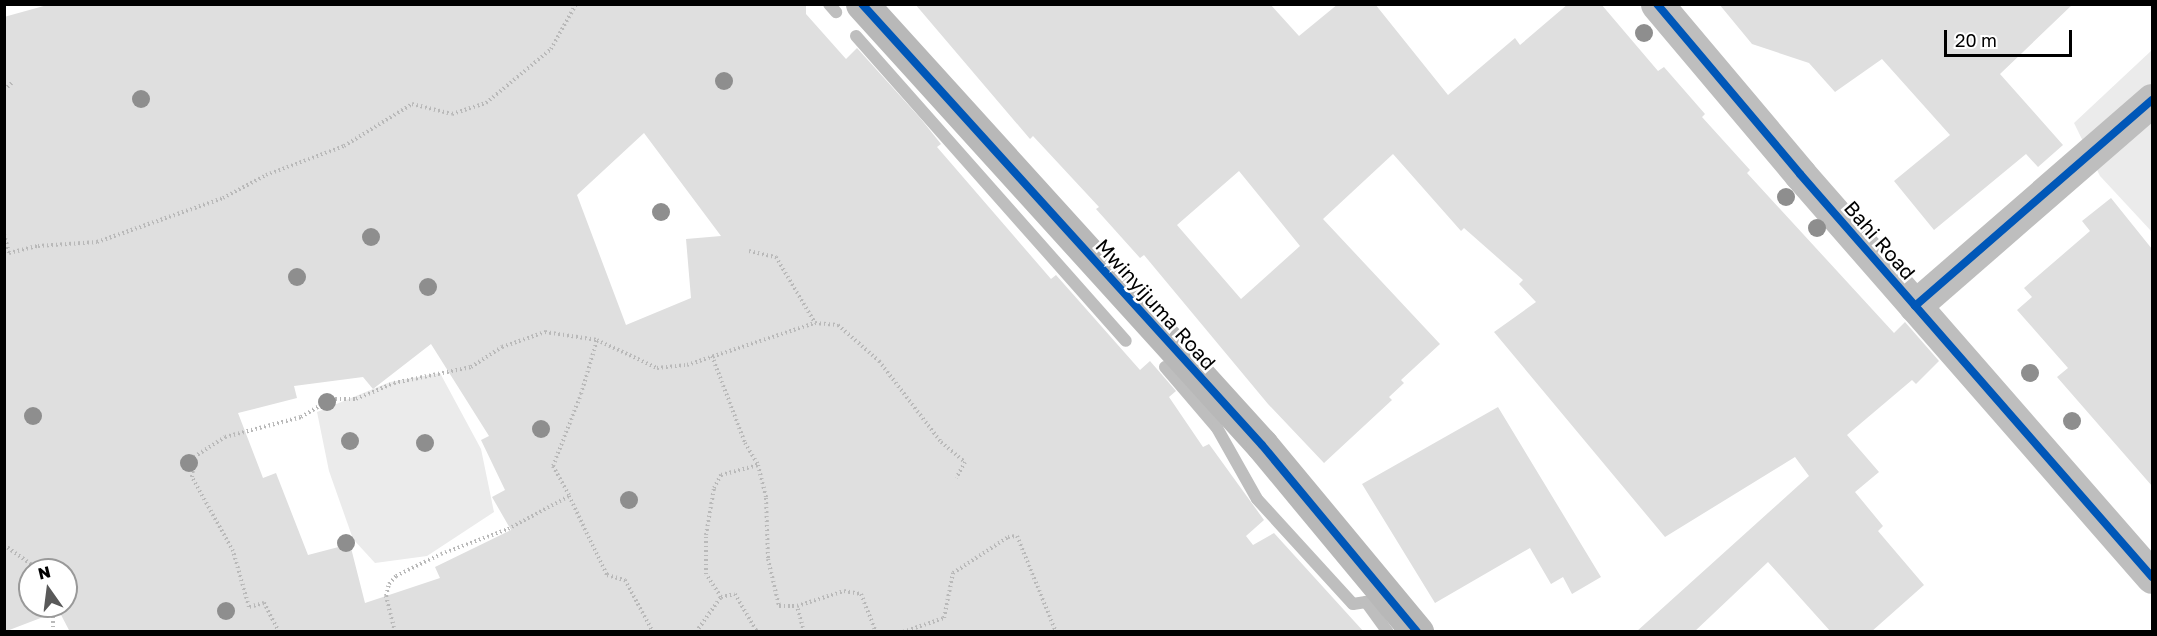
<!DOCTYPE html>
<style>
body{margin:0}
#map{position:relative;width:2157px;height:636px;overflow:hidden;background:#fff;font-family:"Golos Text",sans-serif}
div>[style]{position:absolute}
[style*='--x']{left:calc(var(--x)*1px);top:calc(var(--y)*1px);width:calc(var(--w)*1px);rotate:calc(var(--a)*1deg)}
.green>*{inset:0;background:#ebebeb}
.stream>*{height:12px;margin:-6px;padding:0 6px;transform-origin:6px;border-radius:6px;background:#bebebe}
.building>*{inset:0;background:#dfdfdf}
.path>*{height:4px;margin-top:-2px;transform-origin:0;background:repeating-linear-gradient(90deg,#b9b9b9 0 1.5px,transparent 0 4.5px)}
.street>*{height:33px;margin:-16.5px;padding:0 16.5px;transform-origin:16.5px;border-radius:16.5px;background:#bebebe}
.secondary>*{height:33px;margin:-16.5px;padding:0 16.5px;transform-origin:16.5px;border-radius:16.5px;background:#b8b8b8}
.cycleway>*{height:8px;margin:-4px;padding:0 4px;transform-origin:4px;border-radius:4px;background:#0057b8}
.trees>*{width:18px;height:18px;margin:-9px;border-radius:50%;background:#8e8e8e}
span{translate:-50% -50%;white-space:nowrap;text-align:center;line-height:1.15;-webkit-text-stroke:5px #fff;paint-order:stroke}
.street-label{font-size:20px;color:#000}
.frame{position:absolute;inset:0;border:6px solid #000;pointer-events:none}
.north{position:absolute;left:18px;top:558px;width:60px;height:60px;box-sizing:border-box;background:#fff;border:2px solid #999;border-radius:50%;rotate:346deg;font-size:16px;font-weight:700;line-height:24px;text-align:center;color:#000}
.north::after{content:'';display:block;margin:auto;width:21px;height:27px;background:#595959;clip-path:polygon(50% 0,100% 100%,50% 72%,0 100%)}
.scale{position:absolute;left:1944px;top:30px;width:128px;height:27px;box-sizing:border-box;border:3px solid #000;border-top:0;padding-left:8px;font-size:18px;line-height:21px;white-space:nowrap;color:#000;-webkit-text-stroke:4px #fff;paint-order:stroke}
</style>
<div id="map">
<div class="green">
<i style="clip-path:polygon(2152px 50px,2152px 232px,2100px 176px,2074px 123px)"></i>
<i style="clip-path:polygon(440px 373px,481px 449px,494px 512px,427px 556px,375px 563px,353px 539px,329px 471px,317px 412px,390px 382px)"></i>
</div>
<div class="stream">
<i style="--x:829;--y:4;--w:11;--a:49"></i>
<i style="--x:856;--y:36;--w:407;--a:48.5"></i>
<i style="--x:1165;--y:367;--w:80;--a:49.6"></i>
<i style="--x:1217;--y:428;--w:81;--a:60.6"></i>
<i style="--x:1257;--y:499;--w:142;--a:47.6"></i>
<i style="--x:1353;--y:604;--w:13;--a:-9"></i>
<i style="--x:1366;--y:602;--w:37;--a:54"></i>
</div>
<div class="building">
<i style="clip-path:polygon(evenodd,51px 4px,806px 4px,806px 14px,846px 59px,857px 48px,921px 119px,941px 144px,937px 147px,1051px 279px,1056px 275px,1140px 370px,1150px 361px,1176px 391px,1169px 397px,1203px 447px,1209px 444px,1264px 520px,1246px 536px,1253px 545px,1274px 533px,1364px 632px,70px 632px,59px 611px,4px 632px,4px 17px,51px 4px,644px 133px,721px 236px,686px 239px,691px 298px,626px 325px,577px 195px,644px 133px,51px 4px,431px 344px,489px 436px,481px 440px,505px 490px,492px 497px,511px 530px,435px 567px,440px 578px,365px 603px,350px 544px,308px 555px,276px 473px,263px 478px,238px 413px,297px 398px,294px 386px,363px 377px,373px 389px,431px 344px,51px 4px,30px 570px,66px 570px,66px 606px,30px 606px,30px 570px)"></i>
<i style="clip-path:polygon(evenodd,915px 4px,1270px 4px,1299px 36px,1338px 4px,1375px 4px,1448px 95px,1515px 38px,1520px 45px,1568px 4px,1601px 4px,1658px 71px,1664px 67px,1705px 114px,1702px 117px,1750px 170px,1747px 173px,1894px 333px,1905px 322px,1939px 361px,1916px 384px,1912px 380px,1847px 435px,1879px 472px,1855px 492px,1883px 526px,1878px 531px,1924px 585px,1871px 632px,1831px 632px,1768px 562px,1694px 632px,1636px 632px,1809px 476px,1795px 457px,1665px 537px,1494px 332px,1536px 302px,1519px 284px,1523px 280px,1464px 228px,1461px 231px,1393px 154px,1323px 219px,1440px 344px,1401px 380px,1404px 383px,1389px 397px,1392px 400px,1324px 463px,1268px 404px,1144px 255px,1140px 258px,1096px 209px,1099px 207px,1033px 136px,1030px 139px,915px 4px,1239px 171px,1300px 246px,1241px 299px,1177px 225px,1239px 171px)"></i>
<i style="clip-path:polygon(1719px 4px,2073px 4px,2000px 74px,2063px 145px,2038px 167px,2026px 154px,1934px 230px,1894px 181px,1950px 135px,1882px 59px,1835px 92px,1809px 63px,1752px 44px)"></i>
<i style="clip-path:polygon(2111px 198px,2152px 249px,2152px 486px,2057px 377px,2068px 368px,2017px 310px,2032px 297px,2024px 288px,2090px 231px,2082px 221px)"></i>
<i style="clip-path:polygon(1498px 407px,1601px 577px,1572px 594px,1563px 577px,1551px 584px,1530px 548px,1435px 603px,1362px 484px)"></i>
</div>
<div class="path">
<i style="--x:4;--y:90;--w:13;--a:-42"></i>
<i style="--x:4;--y:234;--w:20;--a:75"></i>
<i style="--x:9;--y:253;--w:30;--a:-14"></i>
<i style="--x:38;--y:246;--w:59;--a:-3.9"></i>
<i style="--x:97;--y:242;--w:133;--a:-19.2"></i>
<i style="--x:223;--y:198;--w:49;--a:-28.1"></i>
<i style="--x:266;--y:175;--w:83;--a:-20.4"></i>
<i style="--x:344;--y:146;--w:80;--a:-31.7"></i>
<i style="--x:412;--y:104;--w:41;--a:14"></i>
<i style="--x:452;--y:114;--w:36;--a:-18"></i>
<i style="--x:486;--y:103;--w:85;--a:-39.7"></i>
<i style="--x:551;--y:49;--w:51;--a:-60.9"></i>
<i style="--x:749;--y:251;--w:28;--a:13"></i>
<i style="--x:776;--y:257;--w:77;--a:59.4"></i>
<i style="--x:712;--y:356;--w:93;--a:69.2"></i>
<i style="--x:745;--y:443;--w:26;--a:59"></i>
<i style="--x:758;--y:465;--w:34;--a:76"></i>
<i style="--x:766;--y:498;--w:61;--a:88.1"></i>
<i style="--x:768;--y:559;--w:48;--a:76.8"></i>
<i style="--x:779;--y:606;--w:18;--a:0"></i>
<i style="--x:569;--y:495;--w:33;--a:-119"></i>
<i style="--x:553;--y:466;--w:77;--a:-68.7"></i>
<i style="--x:581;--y:394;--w:56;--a:-73.5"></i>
<i style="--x:4;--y:545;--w:43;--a:35.5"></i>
<i style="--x:721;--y:597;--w:27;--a:-123"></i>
<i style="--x:706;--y:574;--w:39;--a:-90"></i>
<i style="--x:706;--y:535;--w:48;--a:-80.3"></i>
<i style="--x:714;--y:488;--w:15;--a:-62"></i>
<i style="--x:721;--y:475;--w:38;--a:-15"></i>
<i style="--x:53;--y:632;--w:26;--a:-90"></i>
<i style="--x:279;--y:632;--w:33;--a:-117"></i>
<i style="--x:264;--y:603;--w:16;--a:165"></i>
<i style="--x:249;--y:607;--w:58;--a:-105.9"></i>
<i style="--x:233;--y:551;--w:85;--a:-119"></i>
<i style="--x:192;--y:477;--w:20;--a:-84"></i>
<i style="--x:194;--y:457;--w:37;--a:-33"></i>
<i style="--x:225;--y:437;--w:79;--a:-14.7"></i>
<i style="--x:301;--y:417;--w:35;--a:-31"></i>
<i style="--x:331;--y:399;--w:25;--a:0"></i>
<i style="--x:356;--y:399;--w:41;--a:-22.8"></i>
<i style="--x:394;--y:383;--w:79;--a:-11.7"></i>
<i style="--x:471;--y:367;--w:37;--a:-33"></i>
<i style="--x:502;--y:347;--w:46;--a:-19.2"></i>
<i style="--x:545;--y:332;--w:53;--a:8.7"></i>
<i style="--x:597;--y:340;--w:66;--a:25"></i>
<i style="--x:657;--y:368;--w:30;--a:-6"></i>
<i style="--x:687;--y:365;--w:135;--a:-18.2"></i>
<i style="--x:815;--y:323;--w:23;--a:5"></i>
<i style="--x:838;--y:325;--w:55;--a:41.3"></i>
<i style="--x:879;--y:361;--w:102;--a:52.6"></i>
<i style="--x:941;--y:442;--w:31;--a:40"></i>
<i style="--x:965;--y:462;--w:18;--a:119"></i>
<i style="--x:395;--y:632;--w:37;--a:-104"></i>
<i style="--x:386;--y:596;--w:12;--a:-76"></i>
<i style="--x:389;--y:584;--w:11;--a:-49"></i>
<i style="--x:396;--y:576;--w:50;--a:-26.1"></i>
<i style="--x:441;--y:554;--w:72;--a:-20.5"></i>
<i style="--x:508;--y:529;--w:69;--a:-28.4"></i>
<i style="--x:569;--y:496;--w:88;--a:64.3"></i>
<i style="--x:607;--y:575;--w:19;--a:16"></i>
<i style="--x:625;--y:580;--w:59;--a:61.7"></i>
<i style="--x:696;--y:632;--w:43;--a:-54.5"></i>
<i style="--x:721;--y:597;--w:14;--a:-12"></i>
<i style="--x:735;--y:594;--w:44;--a:59.9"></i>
<i style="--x:804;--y:632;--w:27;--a:-105"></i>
<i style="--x:797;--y:606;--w:49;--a:-17.7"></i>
<i style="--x:844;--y:591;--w:17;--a:10"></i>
<i style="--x:861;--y:594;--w:41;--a:68.5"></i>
<i style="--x:903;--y:632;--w:43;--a:-18.9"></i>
<i style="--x:944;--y:618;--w:46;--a:-78.7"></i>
<i style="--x:953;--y:573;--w:66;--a:-33.2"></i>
<i style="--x:1008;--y:537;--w:9;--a:-6"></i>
<i style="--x:1017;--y:536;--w:104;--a:67.9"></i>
</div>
<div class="street">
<i style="--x:1657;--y:4;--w:222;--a:49.9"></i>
<i style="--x:1800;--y:174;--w:535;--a:48.86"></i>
<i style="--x:1915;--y:306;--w:314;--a:-41"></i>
</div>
<div class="secondary">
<i style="--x:862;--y:4;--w:595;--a:47.79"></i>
<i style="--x:1262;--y:445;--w:243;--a:50.3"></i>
</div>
<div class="cycleway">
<i style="--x:862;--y:4;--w:595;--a:47.79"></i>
<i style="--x:1262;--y:445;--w:243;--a:50.3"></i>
<i style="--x:1657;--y:4;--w:222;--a:49.9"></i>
<i style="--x:1800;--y:174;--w:535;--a:48.86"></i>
<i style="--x:1915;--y:306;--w:314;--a:-41"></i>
</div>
<div class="trees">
<i style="left:1644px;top:33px"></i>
<i style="left:724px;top:81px"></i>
<i style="left:141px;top:99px"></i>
<i style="left:1786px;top:197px"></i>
<i style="left:661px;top:212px"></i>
<i style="left:1817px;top:228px"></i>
<i style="left:371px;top:237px"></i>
<i style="left:297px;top:277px"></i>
<i style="left:428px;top:287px"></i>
<i style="left:2030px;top:373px"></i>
<i style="left:327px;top:402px"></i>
<i style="left:33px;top:416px"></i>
<i style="left:2072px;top:421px"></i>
<i style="left:541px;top:429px"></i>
<i style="left:350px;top:441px"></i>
<i style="left:425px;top:443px"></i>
<i style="left:189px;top:463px"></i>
<i style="left:629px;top:500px"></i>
<i style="left:346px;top:543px"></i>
<i style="left:226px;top:611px"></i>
</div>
<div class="street-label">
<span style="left:1880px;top:240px;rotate:49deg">Bahi Road</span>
<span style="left:1156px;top:304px;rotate:48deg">Mwinyijuma Road</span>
</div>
<div class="frame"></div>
<div class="north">N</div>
<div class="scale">20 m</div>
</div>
